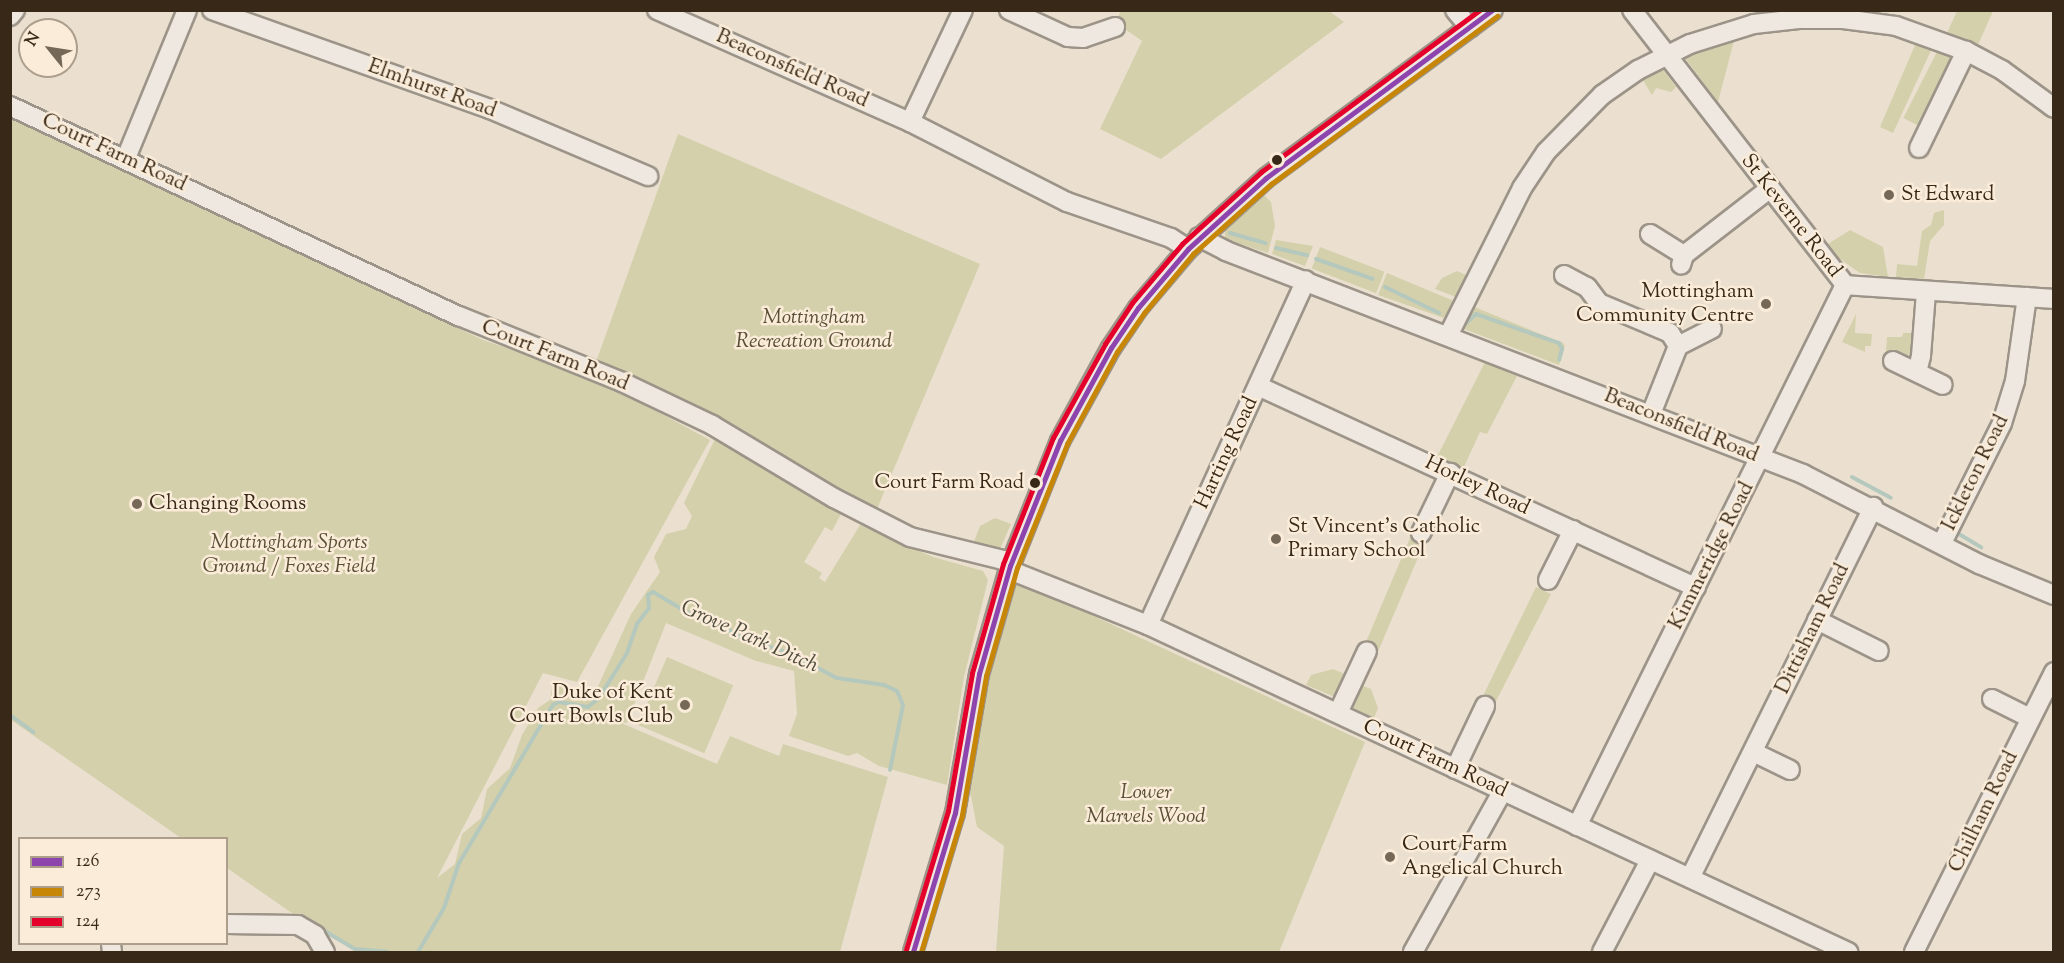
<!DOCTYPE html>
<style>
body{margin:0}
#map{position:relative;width:2064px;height:963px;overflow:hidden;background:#ebe0cf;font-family:"Sorts Mill Goudy",serif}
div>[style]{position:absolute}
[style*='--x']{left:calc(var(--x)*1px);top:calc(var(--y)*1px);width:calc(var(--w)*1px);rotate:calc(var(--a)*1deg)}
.green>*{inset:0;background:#d4d0ac;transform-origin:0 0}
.stream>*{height:4px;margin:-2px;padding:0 2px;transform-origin:2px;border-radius:2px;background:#b4c8bd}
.roads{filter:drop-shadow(2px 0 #9c9488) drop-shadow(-2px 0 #9c9488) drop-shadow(0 2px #9c9488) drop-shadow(0 -2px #9c9488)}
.minor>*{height:18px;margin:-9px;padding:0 9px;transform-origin:9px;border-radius:9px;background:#eee8e0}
.bus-1>*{height:4.5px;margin:-2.25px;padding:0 2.25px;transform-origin:2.25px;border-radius:2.25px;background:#8e44ad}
.bus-2>*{height:4.5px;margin:-2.25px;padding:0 2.25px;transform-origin:2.25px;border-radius:2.25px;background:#c78606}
.bus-3>*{height:4.5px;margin:-2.25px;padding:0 2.25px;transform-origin:2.25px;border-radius:2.25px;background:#e4002b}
.dots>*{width:16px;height:16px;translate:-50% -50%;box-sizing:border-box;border:3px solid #faecd8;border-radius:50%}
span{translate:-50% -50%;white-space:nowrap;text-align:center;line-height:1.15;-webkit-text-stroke:5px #faecd8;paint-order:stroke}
.bus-label{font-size:20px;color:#372817}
.right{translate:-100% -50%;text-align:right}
.street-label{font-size:21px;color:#372817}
.poi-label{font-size:21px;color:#372817}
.left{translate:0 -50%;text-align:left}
.park-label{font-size:21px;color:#5a4e35;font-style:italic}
.water-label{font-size:22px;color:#504d3e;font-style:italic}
.frame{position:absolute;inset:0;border:12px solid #372817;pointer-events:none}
.legend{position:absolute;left:18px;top:837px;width:210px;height:108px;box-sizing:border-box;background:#faecd8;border:2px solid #ac9e8b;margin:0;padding:8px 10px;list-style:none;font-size:18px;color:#372817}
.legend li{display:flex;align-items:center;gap:12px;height:30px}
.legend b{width:30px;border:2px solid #ac9e8b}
.north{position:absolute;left:18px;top:18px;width:60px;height:60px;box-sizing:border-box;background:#faecd8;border:2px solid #ac9e8b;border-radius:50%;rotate:300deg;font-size:16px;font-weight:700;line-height:24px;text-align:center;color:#372817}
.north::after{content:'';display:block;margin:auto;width:21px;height:27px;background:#766857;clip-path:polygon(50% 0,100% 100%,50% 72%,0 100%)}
</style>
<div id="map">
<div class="green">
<i style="clip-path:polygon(1121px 11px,1329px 11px,1344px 22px,1161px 159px,1100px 129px,1142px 41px,1115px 22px)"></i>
<i style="clip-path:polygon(1957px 11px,1993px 11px,1978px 45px,1947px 33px)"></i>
<i style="clip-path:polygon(1735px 37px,1718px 102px,1685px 58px)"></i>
<i style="clip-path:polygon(1918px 38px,1934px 44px,1893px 133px,1880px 127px)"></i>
<i style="left:1941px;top:44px;width:16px;height:83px;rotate:27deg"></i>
<i style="clip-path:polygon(1661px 67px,1676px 87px,1671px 92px,1656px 88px,1652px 95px,1641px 77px)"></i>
<i style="clip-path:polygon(11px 116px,483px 340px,593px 377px,710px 440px,577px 682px,543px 673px,437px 878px,455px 864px,462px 834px,481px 818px,487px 789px,510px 768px,522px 735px,538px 708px,550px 700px,552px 689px,561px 685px,576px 691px,584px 702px,594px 695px,631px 614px,660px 572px,654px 557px,666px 534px,686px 529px,692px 516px,684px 503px,715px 439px,724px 440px,841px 514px,832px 531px,825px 527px,804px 562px,822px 573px,819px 578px,825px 582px,860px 525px,933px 557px,983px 571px,988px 580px,964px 677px,947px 785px,879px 766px,857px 753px,848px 756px,789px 736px,797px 714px,794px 671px,756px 661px,666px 623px,627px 723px,619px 722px,717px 764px,730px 736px,779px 756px,783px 744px,888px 777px,840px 952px,364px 952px,299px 918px,227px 868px,226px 838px,181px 838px,11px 720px)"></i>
<i style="clip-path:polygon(678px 134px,980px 264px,877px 509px,714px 417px,597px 359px)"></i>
<i style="clip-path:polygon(1264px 195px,1271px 202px,1275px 226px,1268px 253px,1225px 239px,1225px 228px)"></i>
<i style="clip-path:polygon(1944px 210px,1944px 225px,1930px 241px,1924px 279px,1896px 277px,1897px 264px,1917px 266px,1922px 231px,1931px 225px,1934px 213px)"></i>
<i style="clip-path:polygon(1850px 230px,1883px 247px,1888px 277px,1860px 273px,1837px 257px,1828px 244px)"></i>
<i style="clip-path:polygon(1276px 240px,1313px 246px,1305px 266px,1272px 254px)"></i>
<i style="left:1320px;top:247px;width:69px;height:23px;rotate:21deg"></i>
<i style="clip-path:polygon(1457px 271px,1466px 275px,1456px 297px,1435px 289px,1442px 278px)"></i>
<i style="clip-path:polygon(1387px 273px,1454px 301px,1444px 318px,1378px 295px)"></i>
<i style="clip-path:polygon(1472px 306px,1563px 343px,1565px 346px,1559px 365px,1464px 329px)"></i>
<i style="clip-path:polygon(1856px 314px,1855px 333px,1872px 334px,1871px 346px,1865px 346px,1865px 352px,1842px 342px)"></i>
<i style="clip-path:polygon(1903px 333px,1914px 333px,1912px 354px,1902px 356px,1894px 349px,1885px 363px,1887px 337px,1902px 337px)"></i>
<i style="clip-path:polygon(1485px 362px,1517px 376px,1487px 434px,1480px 432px,1463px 469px,1437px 457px)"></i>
<i style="clip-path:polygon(995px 518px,1011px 524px,1001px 547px,997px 550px,973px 544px,980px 526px)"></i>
<i style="left:1413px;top:531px;width:15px;height:126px;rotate:23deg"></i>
<i style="clip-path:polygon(1016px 580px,1365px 742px,1279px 952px,996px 952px,1004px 846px,977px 827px,971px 796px,964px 783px,980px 689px,1009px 587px)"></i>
<i style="clip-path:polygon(1536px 587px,1551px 594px,1493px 707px,1480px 702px)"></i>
<i style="left:667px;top:657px;width:72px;height:74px;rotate:23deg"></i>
<i style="clip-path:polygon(1333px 669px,1347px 675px,1335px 697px,1306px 685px,1311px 675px)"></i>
<i style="clip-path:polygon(1359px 684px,1371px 689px,1378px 708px,1374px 718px,1350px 706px)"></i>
</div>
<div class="stream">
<i style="--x:1230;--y:233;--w:37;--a:16"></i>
<i style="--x:1276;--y:248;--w:32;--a:13"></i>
<i style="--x:1316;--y:259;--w:60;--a:19.3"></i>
<i style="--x:1385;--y:287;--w:60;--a:25.7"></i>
<i style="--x:1465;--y:324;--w:15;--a:-42"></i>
<i style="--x:1476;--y:314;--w:88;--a:19.3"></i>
<i style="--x:1559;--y:343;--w:7;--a:63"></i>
<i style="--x:1562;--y:349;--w:11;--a:105"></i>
<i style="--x:1852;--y:477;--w:44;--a:28.3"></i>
<i style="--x:1959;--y:534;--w:26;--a:31"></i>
<i style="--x:10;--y:715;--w:29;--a:36"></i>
<i style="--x:308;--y:921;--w:55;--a:30.8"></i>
<i style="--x:355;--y:949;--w:32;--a:5"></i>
<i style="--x:418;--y:952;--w:51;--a:-59.4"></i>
<i style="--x:444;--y:908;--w:47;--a:-71.6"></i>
<i style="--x:459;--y:863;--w:184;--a:-59.3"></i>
<i style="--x:553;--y:705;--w:7;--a:-27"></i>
<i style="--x:559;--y:702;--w:29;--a:10"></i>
<i style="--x:588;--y:707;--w:14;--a:-39"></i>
<i style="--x:599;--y:698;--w:53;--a:-58.1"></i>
<i style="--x:627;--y:653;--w:31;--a:-71"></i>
<i style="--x:637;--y:624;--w:20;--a:-53"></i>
<i style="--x:649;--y:608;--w:13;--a:-94"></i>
<i style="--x:648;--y:595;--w:6;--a:-31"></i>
<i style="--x:653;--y:592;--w:59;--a:30.5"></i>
<i style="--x:704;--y:622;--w:13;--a:4"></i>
<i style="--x:717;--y:623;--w:29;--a:31"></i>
<i style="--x:742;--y:638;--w:49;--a:17.7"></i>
<i style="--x:789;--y:653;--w:54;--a:27.5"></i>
<i style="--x:837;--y:678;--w:48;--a:8.5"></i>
<i style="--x:884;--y:685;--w:14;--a:25"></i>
<i style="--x:897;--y:691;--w:15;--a:67"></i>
<i style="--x:903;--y:705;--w:66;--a:101.3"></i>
</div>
<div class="roads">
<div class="minor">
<i style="--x:212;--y:10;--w:295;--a:19.6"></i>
<i style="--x:490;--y:109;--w:172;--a:23"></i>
<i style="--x:657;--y:10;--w:277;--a:23.9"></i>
<i style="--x:910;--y:122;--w:176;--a:27"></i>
<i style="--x:1067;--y:202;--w:110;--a:19.1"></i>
<i style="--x:1171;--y:238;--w:20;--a:33"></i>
<i style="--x:1009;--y:10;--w:65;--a:24.6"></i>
<i style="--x:1068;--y:37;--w:15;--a:4"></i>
<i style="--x:1083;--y:38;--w:34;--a:-19"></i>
<i style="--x:1455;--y:10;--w:23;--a:50"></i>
<i style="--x:1632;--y:10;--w:348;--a:52.2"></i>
<i style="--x:1845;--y:285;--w:209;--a:3.8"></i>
<i style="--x:10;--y:16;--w:8;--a:-50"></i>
<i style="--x:10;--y:106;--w:496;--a:25.1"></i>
<i style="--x:459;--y:316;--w:176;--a:22"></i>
<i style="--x:622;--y:382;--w:100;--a:25.5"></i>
<i style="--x:712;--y:425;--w:142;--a:30.9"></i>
<i style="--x:834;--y:498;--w:85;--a:27.2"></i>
<i style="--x:910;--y:537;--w:96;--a:13.9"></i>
<i style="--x:1003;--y:560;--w:19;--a:43"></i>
<i style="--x:1017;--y:573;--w:141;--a:21.7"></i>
<i style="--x:1148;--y:625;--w:773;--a:25.04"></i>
<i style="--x:910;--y:122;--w:124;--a:-64.7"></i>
<i style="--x:1919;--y:148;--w:108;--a:-64.1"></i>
<i style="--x:126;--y:158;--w:160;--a:-67.6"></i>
<i style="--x:1650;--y:234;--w:40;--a:32"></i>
<i style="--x:1684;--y:255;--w:10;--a:107"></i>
<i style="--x:1199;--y:237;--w:30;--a:27"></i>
<i style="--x:1226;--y:251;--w:619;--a:21.13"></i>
<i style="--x:1803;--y:474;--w:198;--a:27.1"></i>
<i style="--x:1979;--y:564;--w:81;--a:22.5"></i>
<i style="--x:1684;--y:255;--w:108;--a:-37.8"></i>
<i style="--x:1564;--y:275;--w:26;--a:28"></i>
<i style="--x:1587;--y:287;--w:20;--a:53"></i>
<i style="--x:1599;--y:303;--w:77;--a:22.9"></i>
<i style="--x:1670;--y:333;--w:15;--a:58"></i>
<i style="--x:1449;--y:334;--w:163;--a:-63.4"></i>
<i style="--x:1522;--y:188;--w:43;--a:-56.3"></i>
<i style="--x:1546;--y:152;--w:80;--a:-45.5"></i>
<i style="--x:1602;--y:95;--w:44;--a:-34.8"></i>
<i style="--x:1638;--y:70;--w:58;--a:-26.6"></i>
<i style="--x:1690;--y:44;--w:67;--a:-17.4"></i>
<i style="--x:1754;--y:24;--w:45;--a:-6.3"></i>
<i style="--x:1799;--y:19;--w:44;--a:0"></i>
<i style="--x:1843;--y:19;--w:53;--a:7.5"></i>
<i style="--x:1896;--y:26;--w:74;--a:19.7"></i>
<i style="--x:1966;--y:51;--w:41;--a:27.8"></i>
<i style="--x:2002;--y:70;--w:64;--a:36.2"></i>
<i style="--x:1893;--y:361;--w:55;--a:25.6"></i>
<i style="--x:1917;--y:372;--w:16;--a:-76"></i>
<i style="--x:1921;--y:356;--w:64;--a:-85.5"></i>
<i style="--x:1258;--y:386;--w:482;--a:24.7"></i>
<i style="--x:1651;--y:414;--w:73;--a:-68.3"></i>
<i style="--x:1678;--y:346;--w:38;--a:-27"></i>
<i style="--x:1421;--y:533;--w:67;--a:-64.2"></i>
<i style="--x:1942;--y:543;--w:134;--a:-63.4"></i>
<i style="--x:2002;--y:423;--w:44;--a:-72.8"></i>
<i style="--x:2015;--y:381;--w:85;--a:-81.9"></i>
<i style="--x:1548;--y:580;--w:56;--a:-63.4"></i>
<i style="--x:1817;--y:620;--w:69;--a:26.6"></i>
<i style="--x:1148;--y:625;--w:379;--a:-65.4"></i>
<i style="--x:1992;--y:699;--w:42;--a:26.6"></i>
<i style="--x:1338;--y:713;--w:68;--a:-64.9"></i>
<i style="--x:1753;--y:752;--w:41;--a:25.9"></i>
<i style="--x:1455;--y:769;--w:70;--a:-64.5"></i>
<i style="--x:1577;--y:826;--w:604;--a:-63.65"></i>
<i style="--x:1690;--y:878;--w:414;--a:-63.7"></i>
<i style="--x:226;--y:924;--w:72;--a:0.8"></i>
<i style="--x:298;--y:925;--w:20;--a:30"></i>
<i style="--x:315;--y:935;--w:20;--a:60"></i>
<i style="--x:111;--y:944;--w:8;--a:83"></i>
<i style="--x:913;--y:952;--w:145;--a:-73.2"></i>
<i style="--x:955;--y:813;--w:141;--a:-80.2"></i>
<i style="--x:979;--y:674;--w:112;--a:-74"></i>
<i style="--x:1010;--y:566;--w:135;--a:-68.2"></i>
<i style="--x:1060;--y:441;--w:106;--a:-61.3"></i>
<i style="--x:1111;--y:348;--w:48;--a:-56"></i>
<i style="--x:1138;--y:308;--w:77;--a:-49.7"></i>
<i style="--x:1188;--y:249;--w:105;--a:-42.3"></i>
<i style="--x:1266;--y:178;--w:282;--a:-36.5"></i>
<i style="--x:1413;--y:952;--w:185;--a:-60.9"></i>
<i style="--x:1602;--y:952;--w:104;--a:-62.4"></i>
<i style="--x:1914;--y:952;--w:313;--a:-63.4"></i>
</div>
</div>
<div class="bus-1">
<i style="--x:913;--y:952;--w:145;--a:-73.2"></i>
<i style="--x:955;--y:813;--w:141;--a:-80.2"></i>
<i style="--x:979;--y:674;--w:112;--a:-74"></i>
<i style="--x:1010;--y:566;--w:135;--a:-68.2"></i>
<i style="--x:1060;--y:441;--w:106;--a:-61.3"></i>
<i style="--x:1111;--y:348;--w:48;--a:-56"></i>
<i style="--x:1138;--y:308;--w:77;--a:-49.7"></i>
<i style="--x:1188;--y:249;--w:105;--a:-42.3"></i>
<i style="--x:1266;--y:178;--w:282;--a:-36.6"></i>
</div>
<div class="bus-2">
<i style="--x:921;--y:952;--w:143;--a:-73.3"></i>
<i style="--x:962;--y:815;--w:141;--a:-80.2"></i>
<i style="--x:986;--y:676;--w:112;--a:-74"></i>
<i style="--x:1017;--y:568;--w:134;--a:-68"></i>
<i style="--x:1067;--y:444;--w:105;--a:-61.5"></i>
<i style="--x:1117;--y:352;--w:47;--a:-55.3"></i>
<i style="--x:1144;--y:313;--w:77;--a:-50.3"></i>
<i style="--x:1193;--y:254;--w:105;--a:-41.9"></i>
<i style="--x:1271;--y:184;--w:282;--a:-36.6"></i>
</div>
<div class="bus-3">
<i style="--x:906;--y:950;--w:145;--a:-73.2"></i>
<i style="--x:948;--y:811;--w:140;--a:-80.1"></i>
<i style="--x:972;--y:673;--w:113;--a:-74.1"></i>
<i style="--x:1003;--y:564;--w:136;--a:-68.4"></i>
<i style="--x:1053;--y:438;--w:107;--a:-61"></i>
<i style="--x:1105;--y:344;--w:49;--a:-56.6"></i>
<i style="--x:1132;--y:303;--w:77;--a:-49.7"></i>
<i style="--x:1182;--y:244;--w:107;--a:-42.3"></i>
<i style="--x:1261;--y:172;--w:272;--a:-36.5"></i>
</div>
<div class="dots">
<i style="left:1277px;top:160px;background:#372817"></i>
<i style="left:1889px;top:195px;background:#766857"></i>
<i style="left:1766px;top:304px;background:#766857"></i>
<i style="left:1035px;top:483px;background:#372817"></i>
<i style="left:137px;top:504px;background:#766857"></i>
<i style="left:1276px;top:539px;background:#766857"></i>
<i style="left:685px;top:705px;background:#766857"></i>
<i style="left:1390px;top:857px;background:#766857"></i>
</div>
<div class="bus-label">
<span class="right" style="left:1024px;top:483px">Court Farm Road</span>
</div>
<div class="street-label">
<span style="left:792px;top:69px;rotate:24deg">Beaconsfield Road</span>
<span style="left:432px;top:89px;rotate:20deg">Elmhurst Road</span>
<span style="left:114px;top:153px;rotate:25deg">Court Farm Road</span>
<span style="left:1791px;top:216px;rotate:52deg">St Keverne Road</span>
<span style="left:555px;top:356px;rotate:22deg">Court Farm Road</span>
<span style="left:1681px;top:426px;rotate:22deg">Beaconsfield Road</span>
<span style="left:1227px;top:453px;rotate:-65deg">Harting Road</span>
<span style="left:1976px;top:473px;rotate:-64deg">Ickleton Road</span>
<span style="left:1477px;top:486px;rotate:25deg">Horley Road</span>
<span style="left:1712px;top:556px;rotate:-63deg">Kimmeridge Road</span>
<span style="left:1813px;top:629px;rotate:-64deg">Dittisham Road</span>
<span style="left:1435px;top:759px;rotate:25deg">Court Farm Road</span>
<span style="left:1984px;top:812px;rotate:-64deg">Chilham Road</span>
</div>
<div class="poi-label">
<span class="left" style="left:1901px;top:195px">St Edward</span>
<span class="right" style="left:1754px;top:304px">Mottingham<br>Community Centre</span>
<span class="left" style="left:149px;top:504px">Changing Rooms</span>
<span class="left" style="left:1288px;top:539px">St Vincent's Catholic<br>Primary School</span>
<span class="right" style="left:673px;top:705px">Duke of Kent<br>Court Bowls Club</span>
<span class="left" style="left:1402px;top:857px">Court Farm<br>Angelical Church</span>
</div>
<div class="park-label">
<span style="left:814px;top:330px">Mottingham<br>Recreation Ground</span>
<span style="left:289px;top:555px">Mottingham Sports<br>Ground / Foxes Field</span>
<span style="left:1146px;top:805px">Lower<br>Marvels Wood</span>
</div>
<div class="water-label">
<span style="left:749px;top:638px;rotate:24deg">Grove Park Ditch</span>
</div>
<div class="frame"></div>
<ul class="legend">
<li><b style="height:8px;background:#8e44ad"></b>126</li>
<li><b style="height:8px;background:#c78606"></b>273</li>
<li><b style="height:8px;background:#e4002b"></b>124</li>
</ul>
<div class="north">N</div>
</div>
